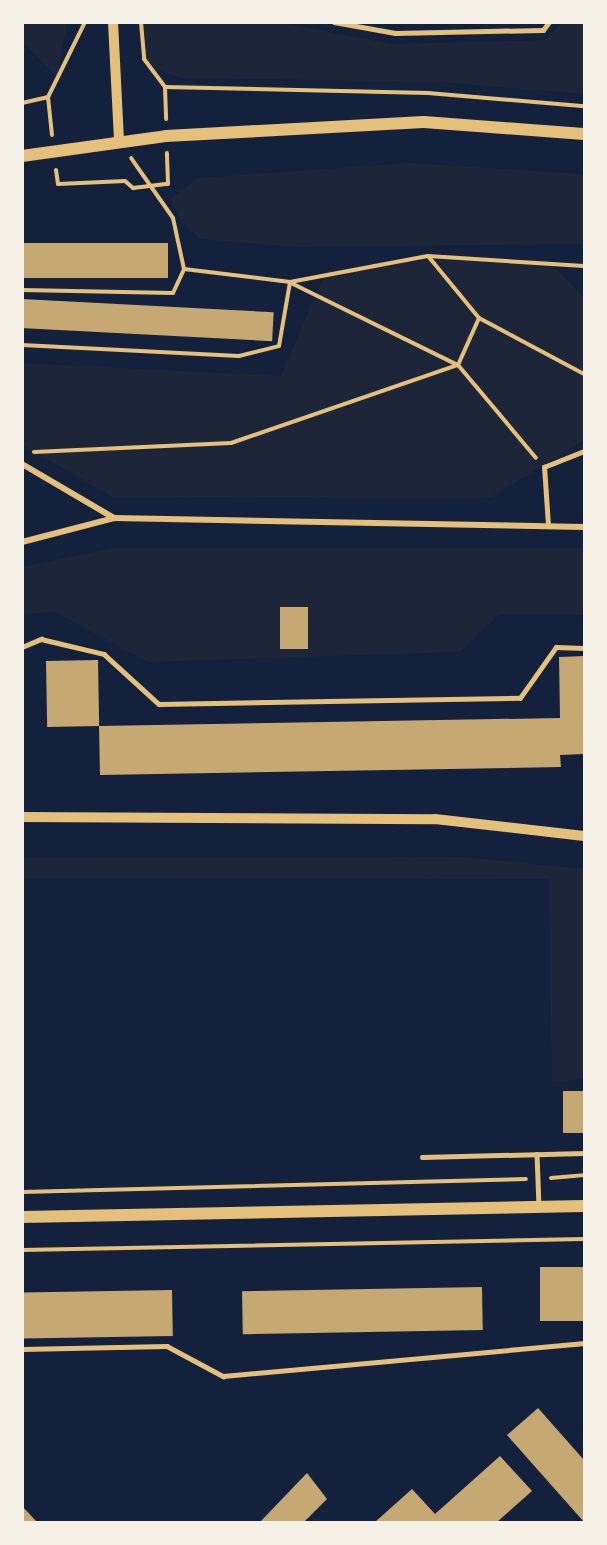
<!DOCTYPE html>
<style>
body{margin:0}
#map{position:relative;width:607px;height:1545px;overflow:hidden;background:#14213d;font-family:"IBM Plex Sans",sans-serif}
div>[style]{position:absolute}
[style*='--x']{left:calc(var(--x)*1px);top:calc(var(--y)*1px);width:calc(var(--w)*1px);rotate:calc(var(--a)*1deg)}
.green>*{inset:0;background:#1d2539}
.building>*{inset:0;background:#c6a872;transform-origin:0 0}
.path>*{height:4px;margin:-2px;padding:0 2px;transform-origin:2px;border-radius:2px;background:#e5c07b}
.service>*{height:4.5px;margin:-2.25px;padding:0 2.25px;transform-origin:2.25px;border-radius:2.25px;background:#e5c07b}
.minor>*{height:6px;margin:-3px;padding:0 3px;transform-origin:3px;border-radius:3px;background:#e5c07b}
.tertiary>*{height:10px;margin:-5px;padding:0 5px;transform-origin:5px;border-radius:5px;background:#e5c07b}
.secondary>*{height:12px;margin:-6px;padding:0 6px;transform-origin:6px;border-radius:6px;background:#e5c07b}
span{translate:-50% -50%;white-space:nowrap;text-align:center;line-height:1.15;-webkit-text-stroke:4.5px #f6f1e7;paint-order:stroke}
.frame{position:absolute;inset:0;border:24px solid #f6f1e7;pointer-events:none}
</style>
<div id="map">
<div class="green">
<i style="clip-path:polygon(23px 23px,67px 23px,57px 77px,25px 44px,23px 46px)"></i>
<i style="clip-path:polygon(138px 23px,281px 23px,392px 44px,546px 40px,562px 23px,584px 23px,584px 94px,439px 82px,182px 78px,156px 69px,141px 55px)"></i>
<i style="clip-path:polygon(410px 163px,584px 174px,584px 244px,298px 247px,200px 239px,181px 222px,171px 199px,197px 178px)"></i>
<i style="clip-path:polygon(431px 258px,548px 260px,584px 298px,584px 440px,490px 498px,113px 497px,23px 445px,22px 363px,281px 376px,326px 271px)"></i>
<i style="clip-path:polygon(114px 548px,584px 548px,584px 615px,500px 614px,459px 652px,148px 662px,55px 612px,23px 614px,22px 567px)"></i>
<i style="clip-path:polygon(462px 857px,584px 869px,584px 1078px,552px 1083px,549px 879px,22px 878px,23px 858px)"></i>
</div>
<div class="building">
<i style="left:22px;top:243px;width:146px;height:35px"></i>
<i style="left:22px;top:299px;width:252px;height:29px;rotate:3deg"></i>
<i style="left:280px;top:607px;width:28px;height:42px"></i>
<i style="clip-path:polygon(584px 656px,584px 754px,560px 755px,561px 767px,100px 775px,99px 726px,560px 718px,559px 657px)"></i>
<i style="left:98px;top:660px;width:66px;height:52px;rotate:89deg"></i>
<i style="left:584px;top:1091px;width:42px;height:21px;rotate:90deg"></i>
<i style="left:584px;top:1267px;width:54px;height:44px;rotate:90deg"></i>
<i style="left:482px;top:1287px;width:43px;height:240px;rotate:89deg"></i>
<i style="left:172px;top:1290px;width:46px;height:150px;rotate:89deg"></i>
<i style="clip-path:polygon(538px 1408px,584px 1460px,584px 1522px,507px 1435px)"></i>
<i style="clip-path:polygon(500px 1456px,532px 1491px,497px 1522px,375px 1522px,412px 1489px,435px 1514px)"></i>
<i style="clip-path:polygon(307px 1473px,327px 1499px,304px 1522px,260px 1522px)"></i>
<i style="clip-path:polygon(22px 1506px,37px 1522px,22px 1522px)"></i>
</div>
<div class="path">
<i style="--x:141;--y:22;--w:37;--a:85"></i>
<i style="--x:144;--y:59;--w:35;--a:53"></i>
<i style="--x:165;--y:87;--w:263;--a:1.3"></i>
<i style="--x:428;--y:93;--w:157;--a:4.8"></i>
<i style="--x:165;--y:87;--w:32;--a:88"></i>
<i style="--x:22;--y:103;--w:27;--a:-13"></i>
<i style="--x:52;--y:135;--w:38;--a:-96"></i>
<i style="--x:48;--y:97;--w:84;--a:-63.7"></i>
<i style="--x:56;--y:170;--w:14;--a:82"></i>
<i style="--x:58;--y:184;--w:67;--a:-2.6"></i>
<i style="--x:125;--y:181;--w:11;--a:41"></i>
<i style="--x:133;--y:188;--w:35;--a:-7"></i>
<i style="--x:168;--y:184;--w:31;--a:-92"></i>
<i style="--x:428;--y:256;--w:80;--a:50.6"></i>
<i style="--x:479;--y:318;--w:119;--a:28.1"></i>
<i style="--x:184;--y:269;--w:107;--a:7"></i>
<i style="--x:290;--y:282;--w:140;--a:-10.7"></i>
<i style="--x:428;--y:256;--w:156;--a:3.7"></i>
<i style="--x:291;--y:283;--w:186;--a:26.2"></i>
<i style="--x:458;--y:365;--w:121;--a:50"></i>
<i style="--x:22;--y:290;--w:151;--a:1.1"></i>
<i style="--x:173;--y:293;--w:26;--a:-65"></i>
<i style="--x:184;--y:269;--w:52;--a:-102.2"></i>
<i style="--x:173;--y:218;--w:73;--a:-125"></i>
<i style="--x:22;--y:345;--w:217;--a:2.9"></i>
<i style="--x:239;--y:356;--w:41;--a:-14"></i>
<i style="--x:279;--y:346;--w:65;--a:-80.2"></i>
<i style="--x:34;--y:452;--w:197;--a:-2.6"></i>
<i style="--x:231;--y:443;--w:240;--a:-19"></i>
<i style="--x:458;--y:365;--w:51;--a:-65.9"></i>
<i style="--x:551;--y:1178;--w:33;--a:-5"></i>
<i style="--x:22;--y:1192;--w:504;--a:-1.48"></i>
<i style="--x:22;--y:1250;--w:562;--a:-1.12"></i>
</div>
<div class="service">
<i style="--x:334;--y:22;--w:62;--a:10.2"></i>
<i style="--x:395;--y:33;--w:148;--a:-1.2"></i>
<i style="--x:543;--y:30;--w:10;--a:-53"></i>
<i style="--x:548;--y:525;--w:58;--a:-93.9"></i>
<i style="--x:544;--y:467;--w:43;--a:-21.8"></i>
<i style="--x:22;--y:647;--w:21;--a:-23"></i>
<i style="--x:41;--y:639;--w:65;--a:13.4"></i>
<i style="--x:104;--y:654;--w:74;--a:42.3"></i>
<i style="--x:159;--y:704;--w:361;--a:-1"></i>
<i style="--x:520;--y:698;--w:62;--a:-54.8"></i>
<i style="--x:556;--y:647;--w:28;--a:2"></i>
<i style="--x:537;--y:1154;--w:51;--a:87.8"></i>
<i style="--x:422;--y:1157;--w:162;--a:-1.4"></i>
<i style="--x:22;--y:1349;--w:145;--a:-1.2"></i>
<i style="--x:167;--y:1346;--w:64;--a:28.2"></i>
<i style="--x:223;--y:1376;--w:363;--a:-5.2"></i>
</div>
<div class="minor">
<i style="--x:22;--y:464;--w:107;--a:30.4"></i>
<i style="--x:114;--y:518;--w:470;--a:1.1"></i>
<i style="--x:22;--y:542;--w:95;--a:-14.6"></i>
</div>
<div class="tertiary">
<i style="--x:113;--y:22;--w:119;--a:87.1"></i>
<i style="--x:22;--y:817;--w:413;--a:0.3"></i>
<i style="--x:435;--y:819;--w:150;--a:6.5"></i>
</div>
<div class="secondary">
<i style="--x:22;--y:156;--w:145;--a:-7.9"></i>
<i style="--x:166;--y:136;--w:258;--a:-3.1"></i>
<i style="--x:424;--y:122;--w:160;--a:4.3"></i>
<i style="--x:22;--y:1217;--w:562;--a:-1.12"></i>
</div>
<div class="frame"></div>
</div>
